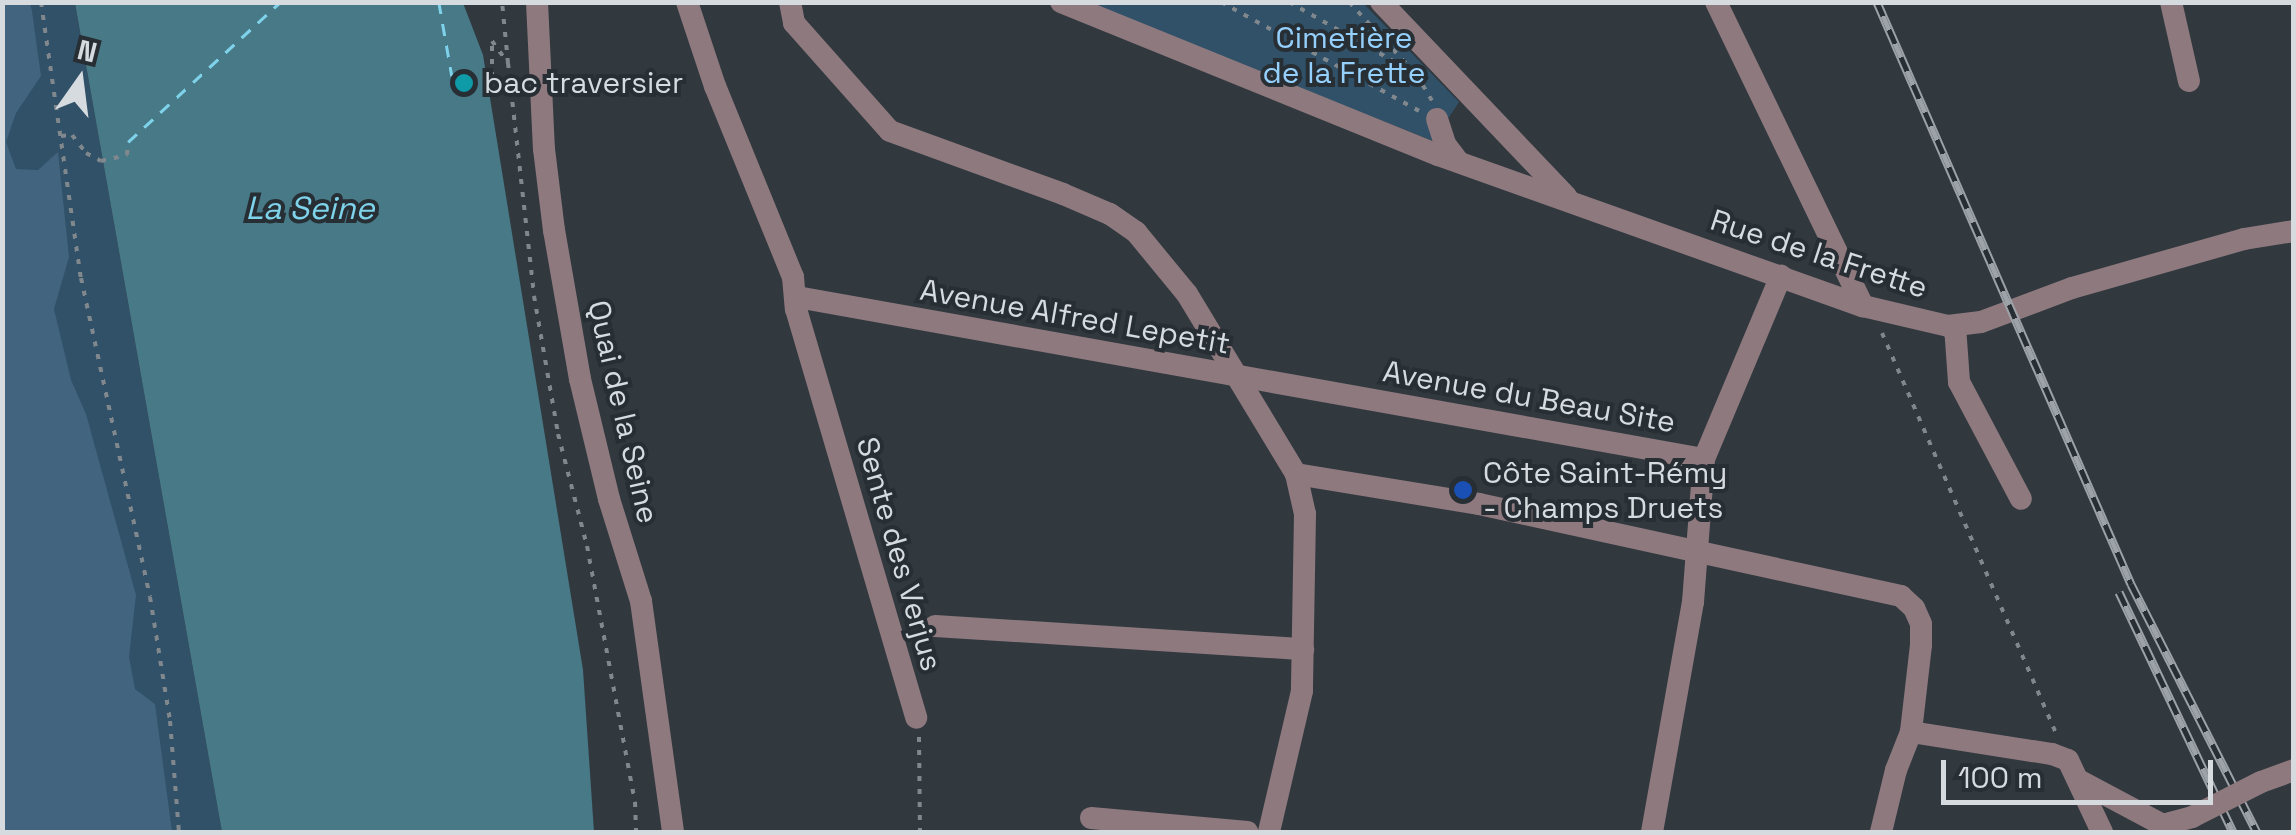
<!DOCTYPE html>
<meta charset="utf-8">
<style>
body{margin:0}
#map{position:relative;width:2296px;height:835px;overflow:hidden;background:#31393f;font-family:"Space Grotesk",sans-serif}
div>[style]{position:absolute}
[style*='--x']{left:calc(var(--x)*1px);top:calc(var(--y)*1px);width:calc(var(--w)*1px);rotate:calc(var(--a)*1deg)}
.green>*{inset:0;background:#305168}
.forest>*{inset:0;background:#42647e}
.water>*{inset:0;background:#487987}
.ferry>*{height:2.5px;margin-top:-1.25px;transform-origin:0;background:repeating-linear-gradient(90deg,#7ed2ea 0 12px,transparent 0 22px)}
.path>*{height:4px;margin-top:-2px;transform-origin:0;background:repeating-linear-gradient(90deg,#81888d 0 5px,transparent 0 13px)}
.minor>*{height:22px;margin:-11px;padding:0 11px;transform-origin:11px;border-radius:11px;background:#8e797e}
.rail>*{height:9px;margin-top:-4.5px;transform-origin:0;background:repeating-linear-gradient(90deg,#272e34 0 15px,#9ca2a7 0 30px);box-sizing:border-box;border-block:2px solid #9ca2a7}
.minor-bridge>*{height:22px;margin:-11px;padding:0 11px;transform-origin:11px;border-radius:11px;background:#8e797e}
.dots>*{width:28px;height:28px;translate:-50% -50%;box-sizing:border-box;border:5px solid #272e34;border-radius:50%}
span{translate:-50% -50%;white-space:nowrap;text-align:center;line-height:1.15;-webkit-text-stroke:8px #272e34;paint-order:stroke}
.park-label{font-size:30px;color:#95d0fc}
.poi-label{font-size:30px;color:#d6dbdf}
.left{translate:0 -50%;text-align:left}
.street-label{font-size:30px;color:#d6dbdf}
.water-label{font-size:32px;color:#7ed2ea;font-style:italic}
.frame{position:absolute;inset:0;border:5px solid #d6dbdf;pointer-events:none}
.north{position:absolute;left:30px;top:30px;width:100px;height:100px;-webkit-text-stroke:8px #272e34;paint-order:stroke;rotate:14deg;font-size:28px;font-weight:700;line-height:40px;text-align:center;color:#d6dbdf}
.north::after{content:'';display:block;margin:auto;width:35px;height:45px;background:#d6dbdf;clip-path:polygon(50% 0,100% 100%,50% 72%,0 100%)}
.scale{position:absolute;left:1941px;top:760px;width:272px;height:45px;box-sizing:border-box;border:5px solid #d6dbdf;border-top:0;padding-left:12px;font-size:30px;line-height:35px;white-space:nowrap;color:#d6dbdf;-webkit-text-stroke:8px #272e34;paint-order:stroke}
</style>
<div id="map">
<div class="green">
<i style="clip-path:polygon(2px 3px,75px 3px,222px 832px,3px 832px)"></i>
<i style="clip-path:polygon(1086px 3px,1363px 3px,1459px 102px,1433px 141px)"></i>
</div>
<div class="forest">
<i style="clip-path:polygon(2px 3px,30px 3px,32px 11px,41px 76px,16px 113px,6px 142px,16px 169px,38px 170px,58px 152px,69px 257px,54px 309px,71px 380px,86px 414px,136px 595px,129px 657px,135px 689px,155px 704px,172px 832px,3px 832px)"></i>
</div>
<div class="water">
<i style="clip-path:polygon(75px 3px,463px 3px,483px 55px,583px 670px,594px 832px,222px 832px)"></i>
</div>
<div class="ferry">
<i style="--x:439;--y:2;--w:75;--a:80"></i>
<i style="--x:128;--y:142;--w:207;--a:-42.6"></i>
</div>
<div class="path">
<i style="--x:41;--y:2;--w:279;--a:81.8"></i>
<i style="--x:81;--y:278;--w:326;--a:77.8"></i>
<i style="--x:150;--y:597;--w:126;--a:80.8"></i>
<i style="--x:170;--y:721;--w:111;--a:85.4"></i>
<i style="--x:1221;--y:2;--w:226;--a:28.8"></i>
<i style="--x:1289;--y:2;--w:140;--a:29.5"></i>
<i style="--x:1349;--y:2;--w:98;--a:47.1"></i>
<i style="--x:1416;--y:74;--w:31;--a:59"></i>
<i style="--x:508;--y:63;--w:234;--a:83.6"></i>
<i style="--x:534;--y:296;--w:140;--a:80.1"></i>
<i style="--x:558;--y:434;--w:116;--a:75.5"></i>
<i style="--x:587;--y:546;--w:260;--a:79.4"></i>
<i style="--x:635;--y:802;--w:30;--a:88"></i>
<i style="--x:452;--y:76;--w:9;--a:54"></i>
<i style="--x:457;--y:83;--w:36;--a:-10"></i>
<i style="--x:492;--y:77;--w:36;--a:-90"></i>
<i style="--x:492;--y:41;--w:27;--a:54"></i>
<i style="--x:508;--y:63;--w:61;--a:-95.6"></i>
<i style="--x:61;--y:136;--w:11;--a:-5"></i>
<i style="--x:72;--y:135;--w:23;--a:52"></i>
<i style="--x:86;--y:153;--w:17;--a:28"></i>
<i style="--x:101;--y:161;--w:27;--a:-13"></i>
<i style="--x:127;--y:155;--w:13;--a:-86"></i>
<i style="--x:1882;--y:333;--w:441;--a:66.5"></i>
<i style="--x:919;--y:737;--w:95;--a:89.4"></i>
</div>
<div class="minor">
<i style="--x:537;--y:2;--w:147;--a:87.3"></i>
<i style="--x:544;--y:149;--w:82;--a:83"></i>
<i style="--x:554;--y:230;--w:151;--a:80.1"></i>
<i style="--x:580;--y:379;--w:123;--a:76.4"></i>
<i style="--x:609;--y:499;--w:107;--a:72.6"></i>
<i style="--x:641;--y:601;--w:233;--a:82.1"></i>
<i style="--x:687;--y:2;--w:89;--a:71.6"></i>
<i style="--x:715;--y:86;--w:206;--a:67.8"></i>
<i style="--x:793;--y:277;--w:32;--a:85"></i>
<i style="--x:796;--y:309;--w:426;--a:73.6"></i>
<i style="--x:790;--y:2;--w:21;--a:79"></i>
<i style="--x:794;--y:23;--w:144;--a:48.4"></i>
<i style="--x:890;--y:131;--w:184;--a:20"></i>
<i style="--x:1063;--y:194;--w:51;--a:23.1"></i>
<i style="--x:1110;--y:214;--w:32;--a:35"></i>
<i style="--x:1136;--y:232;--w:80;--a:50.6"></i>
<i style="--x:1187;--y:294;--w:210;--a:58.8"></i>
<i style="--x:1296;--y:474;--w:41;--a:77.3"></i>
<i style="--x:1305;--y:514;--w:177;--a:91"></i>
<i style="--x:1302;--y:691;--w:145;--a:103.2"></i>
<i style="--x:1061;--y:2;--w:407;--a:22.1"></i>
<i style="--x:1438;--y:155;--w:451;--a:19.6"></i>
<i style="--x:1863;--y:306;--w:87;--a:13.2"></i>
<i style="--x:1948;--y:326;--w:33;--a:-7"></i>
<i style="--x:1981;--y:322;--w:97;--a:-20.5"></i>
<i style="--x:2072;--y:288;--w:179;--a:-15.9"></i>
<i style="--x:2244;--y:239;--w:51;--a:-9.1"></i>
<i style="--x:1381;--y:2;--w:269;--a:46.4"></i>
<i style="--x:1716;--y:2;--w:338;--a:64.2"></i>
<i style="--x:2171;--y:2;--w:81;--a:77.2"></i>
<i style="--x:1437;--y:119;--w:26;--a:72"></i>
<i style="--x:1445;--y:144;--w:20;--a:53"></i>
<i style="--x:797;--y:297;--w:921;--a:10.13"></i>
<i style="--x:1955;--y:326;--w:56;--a:85.9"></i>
<i style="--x:1959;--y:382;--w:132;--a:62.1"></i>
<i style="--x:1296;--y:474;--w:185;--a:9.3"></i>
<i style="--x:1479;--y:504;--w:432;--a:12.3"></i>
<i style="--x:1901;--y:596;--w:18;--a:43"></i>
<i style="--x:1914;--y:608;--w:17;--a:66"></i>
<i style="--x:1921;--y:624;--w:21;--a:90"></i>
<i style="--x:1921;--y:645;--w:88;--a:96.6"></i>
<i style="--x:1911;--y:732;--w:41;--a:111.5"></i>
<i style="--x:1896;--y:770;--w:64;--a:103.6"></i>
<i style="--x:935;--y:626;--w:369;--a:3.6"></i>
<i style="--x:1911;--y:732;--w:143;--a:8.9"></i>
<i style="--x:2052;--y:754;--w:17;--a:21"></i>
<i style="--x:2068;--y:760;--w:80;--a:64.7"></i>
<i style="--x:2082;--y:782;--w:92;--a:28"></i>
<i style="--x:2163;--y:825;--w:30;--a:-15"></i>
<i style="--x:2261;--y:782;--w:35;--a:-20"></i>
<i style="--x:1091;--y:818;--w:157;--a:5.1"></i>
<i style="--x:1652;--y:832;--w:234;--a:-79.9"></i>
<i style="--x:1693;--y:602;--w:143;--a:-85.6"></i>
<i style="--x:1704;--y:459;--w:199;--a:-67.2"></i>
</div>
<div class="rail">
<i style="--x:1877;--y:2;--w:635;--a:66.42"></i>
<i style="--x:2131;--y:584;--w:278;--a:63.1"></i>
<i style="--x:2119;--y:592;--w:266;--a:64.6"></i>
</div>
<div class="minor-bridge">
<i style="--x:2192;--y:817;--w:77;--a:-26.9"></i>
</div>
<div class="dots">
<i style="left:464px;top:83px;background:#0f9aa8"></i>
<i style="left:1463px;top:490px;background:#1a4fb4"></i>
</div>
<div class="park-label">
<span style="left:1344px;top:55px">Cimetière<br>de la Frette</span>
</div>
<div class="poi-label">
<span class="left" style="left:484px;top:83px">bac traversier</span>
<span class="left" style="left:1483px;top:490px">Côte Saint-Rémy<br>- Champs Druets</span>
</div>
<div class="street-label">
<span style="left:1819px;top:254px;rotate:18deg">Rue de la Frette</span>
<span style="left:1075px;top:317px;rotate:10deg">Avenue Alfred Lepetit</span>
<span style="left:1529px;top:397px;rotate:10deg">Avenue du Beau Site</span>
<span style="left:623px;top:412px;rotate:77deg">Quai de la Seine</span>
<span style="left:899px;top:554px;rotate:74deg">Sente des Verjus</span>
</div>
<div class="water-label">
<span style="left:310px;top:208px">La Seine</span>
</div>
<div class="frame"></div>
<div class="north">N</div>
<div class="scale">100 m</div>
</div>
